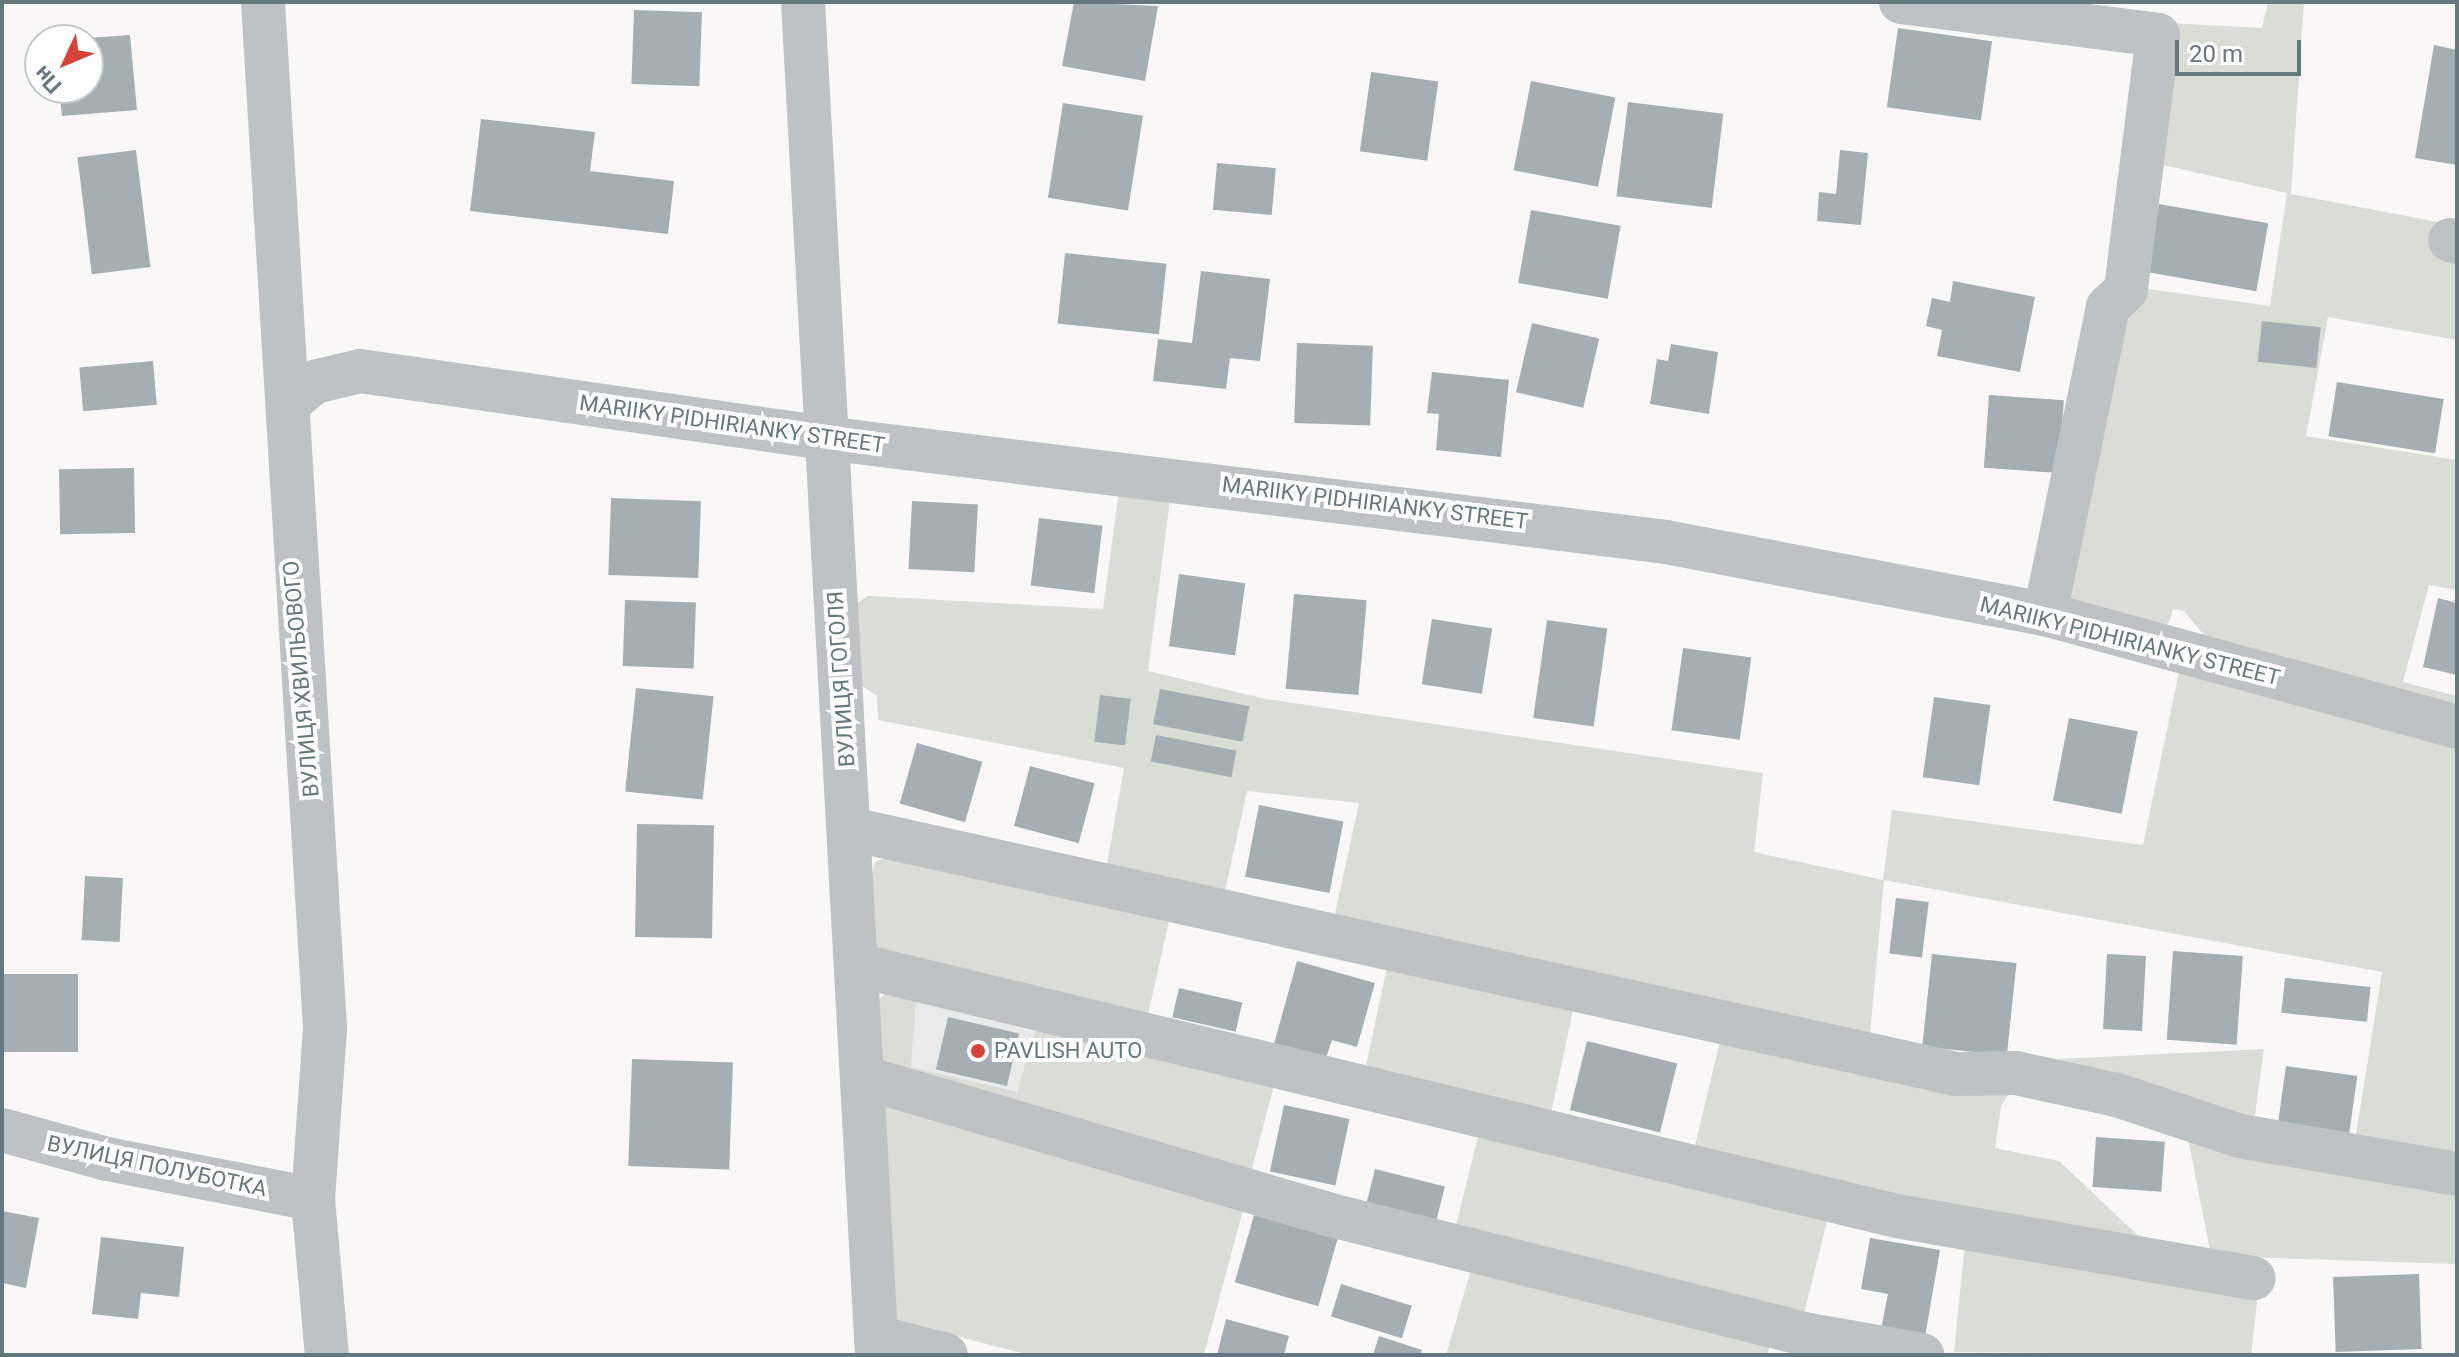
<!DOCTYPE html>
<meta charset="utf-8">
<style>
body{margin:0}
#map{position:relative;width:2459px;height:1357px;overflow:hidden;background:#f9f8f6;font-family:Roboto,sans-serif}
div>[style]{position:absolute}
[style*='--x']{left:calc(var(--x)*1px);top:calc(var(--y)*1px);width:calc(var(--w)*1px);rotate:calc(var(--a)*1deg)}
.built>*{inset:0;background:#e9eae9}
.green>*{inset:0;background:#d9ddd6;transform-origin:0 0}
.building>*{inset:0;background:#a5afb3;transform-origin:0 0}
.minor>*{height:44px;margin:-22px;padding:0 22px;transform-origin:22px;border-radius:22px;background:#bdc3c5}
.dots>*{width:22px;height:22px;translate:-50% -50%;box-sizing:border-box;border:4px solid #fff;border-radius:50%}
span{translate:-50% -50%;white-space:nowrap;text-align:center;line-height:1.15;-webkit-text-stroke:8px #fff;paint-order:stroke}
.street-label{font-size:22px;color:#66787f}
.poi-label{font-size:22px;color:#66787f}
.left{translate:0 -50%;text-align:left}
.frame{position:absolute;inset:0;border:4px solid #66787f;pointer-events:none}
.north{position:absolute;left:24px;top:24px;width:80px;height:80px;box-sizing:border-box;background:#fff;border:2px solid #c2c9cc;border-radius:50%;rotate:226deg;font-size:22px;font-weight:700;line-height:32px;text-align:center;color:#66787f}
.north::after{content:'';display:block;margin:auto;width:28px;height:36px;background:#d74338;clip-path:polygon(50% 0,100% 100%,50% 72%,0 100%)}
.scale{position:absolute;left:2175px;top:40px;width:126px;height:36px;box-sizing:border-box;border:4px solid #66787f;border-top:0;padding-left:10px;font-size:24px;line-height:28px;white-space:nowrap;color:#66787f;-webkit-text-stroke:6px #fff;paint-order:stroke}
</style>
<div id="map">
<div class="built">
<i style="clip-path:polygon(917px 995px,1039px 1020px,1017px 1093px,911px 1067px)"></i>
</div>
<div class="green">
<i style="clip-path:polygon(2268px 2px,2304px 2px,2291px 194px,2443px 223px,2457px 253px,2457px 340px,2328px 317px,2306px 436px,2457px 460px,2457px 590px,2429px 585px,2403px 682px,2457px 696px,2457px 711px,2208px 640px,2184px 611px,2173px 609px,2166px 631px,2059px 604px,2134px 287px,2270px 306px,2287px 193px,2154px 163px,2168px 23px,2262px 28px)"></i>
<i style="clip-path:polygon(1119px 491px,1170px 500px,1148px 671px,1266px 699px,1763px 773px,1754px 852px,1883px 880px,1892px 810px,2143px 845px,2179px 672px,2457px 745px,2457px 1164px,2354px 1147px,2382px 972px,1884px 880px,1869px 1046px,1333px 923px,1359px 803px,1247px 791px,1223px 900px,1105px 875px,1124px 768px,878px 720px,877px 696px,862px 686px,856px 604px,868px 596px,1103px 609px)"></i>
<i style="clip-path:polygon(895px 853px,1170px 917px,1147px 1019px,881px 958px,872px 943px,870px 886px,875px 862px)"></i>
<i style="left:1387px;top:967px;width:191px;height:109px;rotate:12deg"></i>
<i style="clip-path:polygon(886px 994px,917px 995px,911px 1067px,1017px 1092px,1039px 1020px,1277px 1074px,1249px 1180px,877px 1062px,877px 1000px)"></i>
<i style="clip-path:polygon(1720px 1041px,2014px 1086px,2001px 1106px,1995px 1148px,2059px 1161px,2148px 1245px,1693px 1154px)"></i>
<i style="clip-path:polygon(2264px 1049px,2253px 1129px,2061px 1076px,2059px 1059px)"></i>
<i style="clip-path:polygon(901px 1104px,1246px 1199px,1204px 1355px,1030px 1355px,897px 1321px,881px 1108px)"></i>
<i style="clip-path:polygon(2186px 1128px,2457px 1192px,2457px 1264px,2211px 1256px)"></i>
<i style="left:1480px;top:1129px;width:359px;height:109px;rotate:14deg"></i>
<i style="clip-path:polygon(1965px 1242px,2258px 1293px,2251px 1355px,1954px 1352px)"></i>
<i style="clip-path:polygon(1473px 1263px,1771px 1342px,1767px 1355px,1446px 1355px)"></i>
</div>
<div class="building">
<i style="clip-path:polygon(1074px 2px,1158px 6px,1145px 81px,1062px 66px)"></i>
<i style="left:634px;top:10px;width:68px;height:74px;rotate:2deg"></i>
<i style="left:1898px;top:28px;width:95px;height:80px;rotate:8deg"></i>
<i style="clip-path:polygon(130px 35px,137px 110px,62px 116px,59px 88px,88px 88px,88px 38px)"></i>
<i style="clip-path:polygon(2434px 45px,2457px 50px,2457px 165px,2415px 158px)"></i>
<i style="left:1371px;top:72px;width:68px;height:80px;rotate:8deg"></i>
<i style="left:1531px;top:81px;width:86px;height:91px;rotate:11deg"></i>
<i style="left:1628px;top:102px;width:96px;height:95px;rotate:7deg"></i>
<i style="left:1063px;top:103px;width:81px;height:96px;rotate:9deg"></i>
<i style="clip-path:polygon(481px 119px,595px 132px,590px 171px,674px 181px,668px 234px,470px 211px)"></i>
<i style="left:136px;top:150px;width:118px;height:59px;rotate:83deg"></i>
<i style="clip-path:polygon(1840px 150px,1868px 153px,1861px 225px,1817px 221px,1819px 192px,1836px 194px)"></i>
<i style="left:1217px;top:163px;width:59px;height:47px;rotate:5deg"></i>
<i style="left:2159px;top:204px;width:111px;height:69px;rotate:10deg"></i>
<i style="left:1531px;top:210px;width:91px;height:74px;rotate:10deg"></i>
<i style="left:1065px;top:253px;width:102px;height:71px;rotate:6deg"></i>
<i style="clip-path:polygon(1201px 271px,1270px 279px,1260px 361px,1230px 358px,1226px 389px,1153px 381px,1158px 339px,1192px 343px)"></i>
<i style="clip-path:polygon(1953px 281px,2035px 297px,2020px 372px,1937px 356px,1942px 330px,1926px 326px,1932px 298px,1950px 302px)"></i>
<i style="left:2262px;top:321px;width:59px;height:41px;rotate:6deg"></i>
<i style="left:1532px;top:323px;width:69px;height:71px;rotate:13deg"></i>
<i style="left:1297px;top:343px;width:76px;height:80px;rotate:2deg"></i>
<i style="clip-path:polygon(1671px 344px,1718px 352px,1709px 414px,1650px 404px,1657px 359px,1668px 361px)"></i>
<i style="left:153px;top:361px;width:44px;height:74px;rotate:85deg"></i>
<i style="clip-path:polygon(1432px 372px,1509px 380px,1501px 457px,1436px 450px,1439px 414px,1427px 413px)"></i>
<i style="left:2337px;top:382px;width:108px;height:55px;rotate:9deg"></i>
<i style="left:1989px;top:395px;width:75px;height:73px;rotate:4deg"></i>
<i style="left:134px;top:468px;width:65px;height:75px;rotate:89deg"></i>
<i style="left:611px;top:498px;width:90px;height:77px;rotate:2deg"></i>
<i style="left:912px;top:501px;width:66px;height:68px;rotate:3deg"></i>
<i style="left:1039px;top:518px;width:64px;height:68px;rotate:7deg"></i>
<i style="left:1179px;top:574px;width:67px;height:73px;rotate:8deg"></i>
<i style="left:1294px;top:594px;width:73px;height:95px;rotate:5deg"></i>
<i style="clip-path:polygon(2438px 598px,2457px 603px,2457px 675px,2423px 667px)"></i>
<i style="left:625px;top:600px;width:71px;height:66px;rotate:2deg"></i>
<i style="left:1432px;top:619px;width:61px;height:66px;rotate:9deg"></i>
<i style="left:1547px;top:620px;width:61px;height:99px;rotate:8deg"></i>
<i style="left:1683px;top:648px;width:69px;height:83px;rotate:8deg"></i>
<i style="left:636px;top:688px;width:78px;height:104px;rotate:6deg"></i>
<i style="left:1160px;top:689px;width:91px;height:36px;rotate:11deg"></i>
<i style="left:1100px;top:695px;width:31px;height:47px;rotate:7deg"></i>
<i style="left:1934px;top:697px;width:57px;height:81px;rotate:8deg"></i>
<i style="left:2069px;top:718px;width:70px;height:84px;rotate:11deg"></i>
<i style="left:1156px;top:735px;width:82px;height:27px;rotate:11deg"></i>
<i style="left:917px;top:743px;width:68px;height:63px;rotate:16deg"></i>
<i style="left:1030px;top:766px;width:67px;height:62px;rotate:15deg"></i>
<i style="left:1259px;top:805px;width:86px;height:73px;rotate:11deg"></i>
<i style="left:637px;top:824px;width:77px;height:113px;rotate:1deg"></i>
<i style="left:85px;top:876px;width:38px;height:64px;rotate:3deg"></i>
<i style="left:1896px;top:898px;width:33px;height:56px;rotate:7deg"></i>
<i style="left:2173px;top:951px;width:70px;height:89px;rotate:4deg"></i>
<i style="left:1932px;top:954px;width:85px;height:93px;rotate:6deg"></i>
<i style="left:2107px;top:954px;width:39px;height:75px;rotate:3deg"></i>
<i style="clip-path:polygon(1297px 961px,1375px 983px,1357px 1047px,1332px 1040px,1326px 1058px,1274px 1044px)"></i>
<i style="left:2px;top:974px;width:76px;height:78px"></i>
<i style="left:2285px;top:978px;width:86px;height:35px;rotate:6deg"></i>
<i style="left:1179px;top:988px;width:65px;height:30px;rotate:13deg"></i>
<i style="left:948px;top:1017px;width:73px;height:54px;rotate:13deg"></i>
<i style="left:1587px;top:1041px;width:93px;height:71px;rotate:14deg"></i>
<i style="left:632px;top:1059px;width:101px;height:107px;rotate:2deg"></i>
<i style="left:2286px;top:1066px;width:72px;height:63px;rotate:8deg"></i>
<i style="left:1284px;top:1105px;width:67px;height:68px;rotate:12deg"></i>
<i style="left:2096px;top:1137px;width:69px;height:50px;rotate:4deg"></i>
<i style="left:1375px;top:1169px;width:72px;height:40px;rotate:14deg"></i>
<i style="clip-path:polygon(2px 1211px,39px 1218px,26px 1288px,2px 1283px)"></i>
<i style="left:1254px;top:1215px;width:87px;height:70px;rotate:16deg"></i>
<i style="clip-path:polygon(101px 1237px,184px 1247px,179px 1297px,141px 1293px,138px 1319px,92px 1314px)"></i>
<i style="clip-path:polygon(1870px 1238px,1940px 1250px,1925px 1337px,1881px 1329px,1888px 1294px,1861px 1289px)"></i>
<i style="left:2419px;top:1274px;width:75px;height:86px;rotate:88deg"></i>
<i style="left:1341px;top:1284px;width:74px;height:34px;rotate:17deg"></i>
<i style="clip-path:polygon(1226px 1319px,1289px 1336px,1284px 1355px,1217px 1355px)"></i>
<i style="clip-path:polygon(1379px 1336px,1422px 1350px,1420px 1355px,1373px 1355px)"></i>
</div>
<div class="minor">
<i style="--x:263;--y:2;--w:1028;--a:86.54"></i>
<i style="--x:325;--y:1028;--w:171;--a:94"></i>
<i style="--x:313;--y:1199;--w:157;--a:84.9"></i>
<i style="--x:803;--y:2;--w:1355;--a:86.87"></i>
<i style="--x:1901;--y:2;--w:259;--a:7.3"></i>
<i style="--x:2158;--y:35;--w:257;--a:97.2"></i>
<i style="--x:2126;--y:290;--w:25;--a:137"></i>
<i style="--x:2108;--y:307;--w:313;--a:101.6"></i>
<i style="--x:2450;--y:240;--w:7;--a:16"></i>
<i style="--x:288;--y:404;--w:34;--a:-40"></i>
<i style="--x:314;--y:382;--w:47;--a:-13.4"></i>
<i style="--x:360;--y:371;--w:469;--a:8.2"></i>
<i style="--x:824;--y:438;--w:848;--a:7.04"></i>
<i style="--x:1666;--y:542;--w:386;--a:10.8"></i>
<i style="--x:2045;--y:614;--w:427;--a:15.3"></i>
<i style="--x:851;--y:829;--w:1132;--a:12.5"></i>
<i style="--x:1956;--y:1074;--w:60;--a:-1"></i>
<i style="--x:2016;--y:1073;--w:103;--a:12.3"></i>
<i style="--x:2117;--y:1095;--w:130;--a:18.4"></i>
<i style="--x:2240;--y:1136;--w:220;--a:9.9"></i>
<i style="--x:861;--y:966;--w:1066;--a:13.57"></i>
<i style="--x:1897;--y:1216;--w:362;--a:9.9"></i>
<i style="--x:862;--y:1077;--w:485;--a:16.4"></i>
<i style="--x:1327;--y:1214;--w:497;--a:14.1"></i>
<i style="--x:1809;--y:1335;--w:115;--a:10"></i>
<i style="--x:2;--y:1130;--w:109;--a:15.4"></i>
<i style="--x:107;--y:1159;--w:210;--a:11"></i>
<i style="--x:876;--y:1337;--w:72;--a:14.4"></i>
</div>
<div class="dots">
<i style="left:978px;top:1051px;background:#d74338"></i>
</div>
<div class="street-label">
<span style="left:732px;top:424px;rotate:8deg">MARIIKY PIDHIRIANKY STREET</span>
<span style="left:1375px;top:503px;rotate:7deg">MARIIKY PIDHIRIANKY STREET</span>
<span style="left:2130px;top:641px;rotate:14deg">MARIIKY PIDHIRIANKY STREET</span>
<span style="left:301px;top:679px;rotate:-95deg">ВУЛИЦЯ ХВИЛЬОВОГО</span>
<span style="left:841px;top:679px;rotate:-94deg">ВУЛИЦЯ ГОГОЛЯ</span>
<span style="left:157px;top:1166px;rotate:12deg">ВУЛИЦЯ ПОЛУБОТКА</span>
</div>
<div class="poi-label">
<span class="left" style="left:994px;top:1051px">PAVLISH AUTO</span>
</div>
<div class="frame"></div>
<div class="north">Пн</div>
<div class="scale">20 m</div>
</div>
